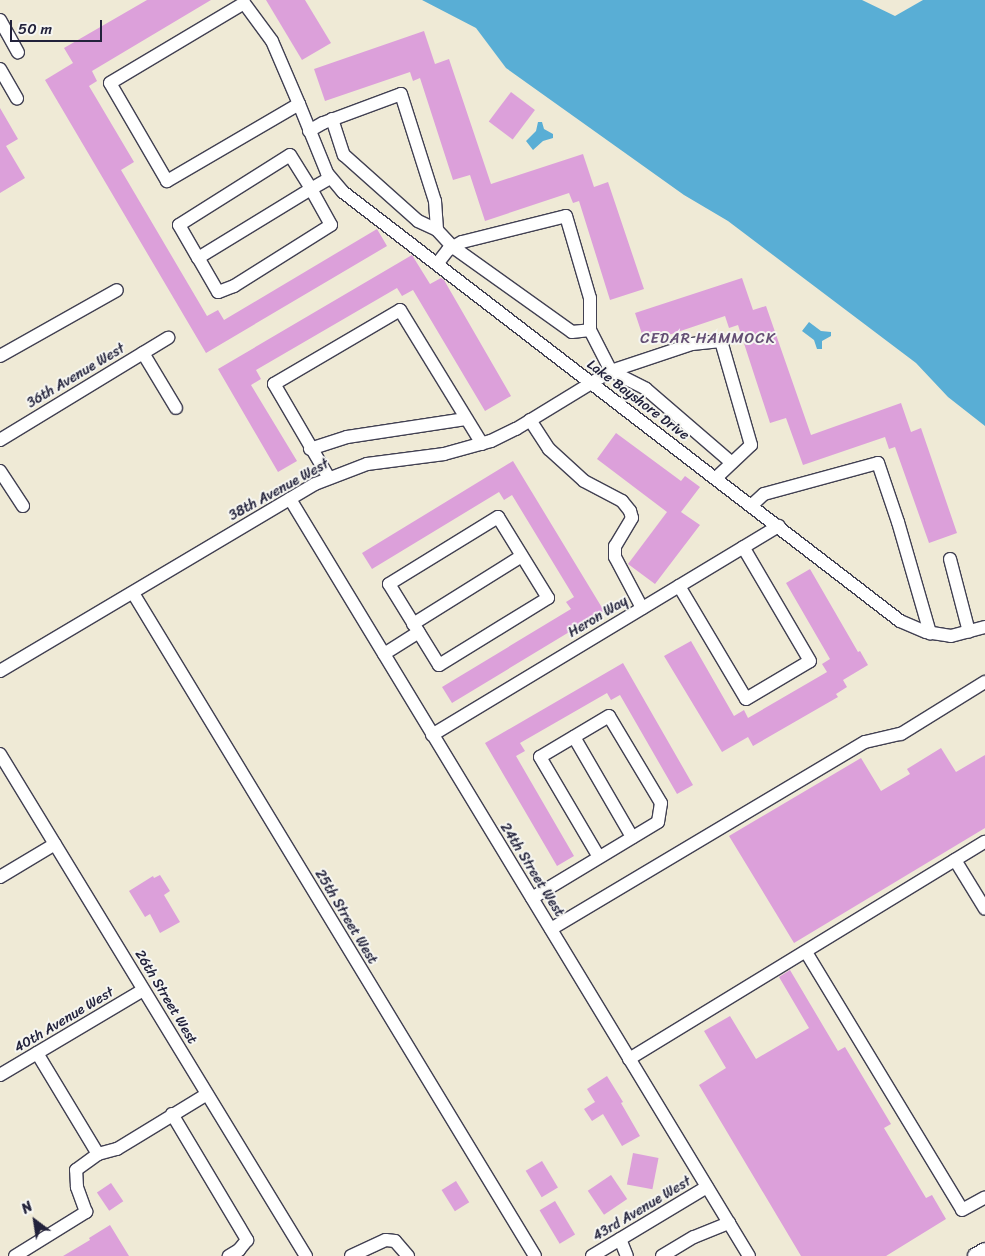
<!DOCTYPE html>
<style>
body{margin:0}
#map{position:relative;width:985px;height:1256px;overflow:hidden;background:#efead6;font-family:Sriracha,sans-serif}
div>[style]{position:absolute}
[style*='--x']{left:calc(var(--x)*1px);top:calc(var(--y)*1px);width:calc(var(--w)*1px);rotate:calc(var(--a)*1deg)}
.water>*{inset:0;background:#59aed5}
.building>*{inset:0;background:#dca0da;transform-origin:0 0}
.roads{filter:drop-shadow(1px 0 #414052) drop-shadow(-1px 0 #414052) drop-shadow(0 1px #414052) drop-shadow(0 -1px #414052)}
.minor>*{height:12px;margin:-6px;padding:0 6px;transform-origin:6px;border-radius:6px;background:#fff}
.major>*{height:16px;margin:-8px;padding:0 8px;transform-origin:8px;border-radius:8px;background:#fff}
span{translate:-50% -50%;white-space:nowrap;text-align:center;line-height:1.15;-webkit-text-stroke:4px #f6f6f2;paint-order:stroke}
.street-label{font-size:14px;color:#22223b}
.neighbourhood-label{font-size:15px;color:#634e73;letter-spacing:1px}
.north{position:absolute;left:10px;top:1196px;width:50px;height:50px;-webkit-text-stroke:4px #f6f6f2;paint-order:stroke;rotate:329deg;font-size:14px;font-weight:700;line-height:20px;text-align:center;color:#22223b}
.north::after{content:'';display:block;margin:auto;width:18px;height:22px;background:#22223b;clip-path:polygon(50% 0,100% 100%,50% 72%,0 100%)}
.scale{position:absolute;left:10px;top:20px;width:92px;height:22px;box-sizing:border-box;border:2px solid #22223b;border-top:0;padding-left:6px;font-size:15px;line-height:18px;white-space:nowrap;color:#22223b;-webkit-text-stroke:4px #f6f6f2;paint-order:stroke}
</style>
<div id="map">
<div class="water">
<i style="clip-path:polygon(422px 0,862px 0,895px 16px,923px 0,985px 0,985px 426px,948px 397px,916px 363px,728px 221px,684px 195px,506px 68px,476px 28px)"></i>
<i style="clip-path:polygon(538px 122px,542px 122px,544px 129px,553px 134px,553px 138px,543px 141px,533px 150px,526px 141px,536px 131px)"></i>
<i style="clip-path:polygon(809px 322px,821px 331px,831px 332px,831px 336px,822px 341px,822px 349px,817px 349px,814px 340px,802px 331px)"></i>
</div>
<div class="building">
<i style="clip-path:polygon(147px 0,211px 0,92px 71px,97px 81px,89px 86px,134px 162px,121px 170px,207px 316px,218px 310px,224px 320px,377px 229px,387px 246px,206px 353px,45px 80px,73px 63px,64px 48px)"></i>
<i style="clip-path:polygon(266px 0,305px 0,331px 43px,302px 60px)"></i>
<i style="clip-path:polygon(424px 31px,435px 64px,449px 59px,491px 184px,583px 154px,594px 187px,608px 182px,644px 289px,610px 300px,579px 201px,573px 203px,569px 193px,485px 221px,470px 175px,453px 180px,420px 78px,413px 81px,410px 72px,325px 101px,314px 69px)"></i>
<i style="left:511px;top:92px;width:30px;height:37px;rotate:37deg"></i>
<i style="clip-path:polygon(0 108px,18px 139px,6px 146px,25px 178px,0 193px)"></i>
<i style="clip-path:polygon(412px 255px,430px 284px,441px 278px,444px 280px,511px 396px,485px 411px,413px 290px,402px 296px,397px 288px,256px 370px,261px 379px,251px 385px,297px 461px,278px 472px,218px 369px)"></i>
<i style="clip-path:polygon(742px 278px,753px 310px,766px 306px,811px 435px,901px 403px,911px 432px,921px 428px,957px 533px,929px 543px,895px 447px,889px 449px,885px 437px,803px 465px,786px 418px,770px 423px,738px 325px,729px 328px,725px 316px,645px 343px,635px 313px)"></i>
<i style="clip-path:polygon(616px 433px,681px 481px,685px 476px,700px 487px,681px 512px,700px 525px,655px 584px,628px 564px,667px 512px,597px 459px)"></i>
<i style="clip-path:polygon(513px 461px,604px 611px,452px 703px,442px 687px,571px 609px,566px 602px,574px 597px,512px 495px,504px 500px,499px 492px,372px 569px,362px 553px)"></i>
<i style="clip-path:polygon(810px 569px,858px 652px,860px 651px,868px 665px,843px 680px,847px 687px,836px 694px,838px 697px,753px 746px,748px 737px,722px 752px,664px 656px,691px 641px,734px 716px,744px 710px,748px 718px,827px 672px,822px 664px,830px 659px,786px 583px)"></i>
<i style="clip-path:polygon(623px 663px,693px 785px,677px 794px,620px 695px,611px 700px,607px 693px,520px 743px,525px 751px,516px 756px,574px 856px,557px 866px,485px 743px)"></i>
<i style="clip-path:polygon(941px 748px,956px 772px,985px 755px,985px 828px,794px 943px,729px 836px,861px 758px,881px 791px,910px 774px,907px 769px)"></i>
<i style="clip-path:polygon(160px 875px,170px 891px,164px 895px,180px 922px,160px 933px,150px 914px,145px 917px,129px 891px,153px 876px,154px 878px)"></i>
<i style="clip-path:polygon(790px 970px,838px 1051px,845px 1047px,891px 1124px,884px 1128px,926px 1198px,932px 1195px,946px 1219px,886px 1256px,801px 1256px,699px 1085px,726px 1068px,704px 1031px,730px 1016px,756px 1059px,809px 1028px,779px 977px)"></i>
<i style="clip-path:polygon(607px 1076px,623px 1102px,621px 1103px,640px 1136px,622px 1146px,603px 1114px,592px 1121px,584px 1109px,595px 1102px,587px 1089px)"></i>
<i style="left:633px;top:1153px;width:26px;height:32px;rotate:11deg"></i>
<i style="left:542px;top:1161px;width:31px;height:19px;rotate:59deg"></i>
<i style="left:611px;top:1175px;width:29px;height:28px;rotate:56deg"></i>
<i style="left:456px;top:1181px;width:25px;height:17px;rotate:58deg"></i>
<i style="left:111px;top:1183px;width:22px;height:17px;rotate:56deg"></i>
<i style="left:555px;top:1201px;width:39px;height:18px;rotate:59deg"></i>
<i style="clip-path:polygon(110px 1225px,129px 1256px,63px 1256px,90px 1240px,89px 1238px)"></i>
</div>
<div class="roads">
<div class="minor">
<i style="--x:244;--y:3;--w:47;--a:53.6"></i>
<i style="--x:272;--y:41;--w:69;--a:66.8"></i>
<i style="--x:299;--y:104;--w:153;--a:149.7"></i>
<i style="--x:167;--y:181;--w:113;--a:-120.2"></i>
<i style="--x:110;--y:83;--w:156;--a:-30.8"></i>
<i style="--x:0;--y:20;--w:37;--a:61"></i>
<i style="--x:0;--y:69;--w:34;--a:60"></i>
<i style="--x:299;--y:104;--w:74;--a:67.9"></i>
<i style="--x:327;--y:173;--w:25;--a:50"></i>
<i style="--x:343;--y:192;--w:703;--a:37.6"></i>
<i style="--x:900;--y:621;--w:28;--a:23"></i>
<i style="--x:926;--y:632;--w:25;--a:9"></i>
<i style="--x:951;--y:636;--w:35;--a:-15"></i>
<i style="--x:332;--y:119;--w:38;--a:72"></i>
<i style="--x:344;--y:155;--w:99;--a:41.7"></i>
<i style="--x:418;--y:221;--w:21;--a:25"></i>
<i style="--x:309;--y:131;--w:16;--a:-30"></i>
<i style="--x:323;--y:123;--w:83;--a:-20.4"></i>
<i style="--x:401;--y:94;--w:112;--a:72.4"></i>
<i style="--x:435;--y:201;--w:29;--a:86"></i>
<i style="--x:437;--y:230;--w:23;--a:47"></i>
<i style="--x:453;--y:247;--w:146;--a:35.5"></i>
<i style="--x:572;--y:332;--w:18;--a:-6"></i>
<i style="--x:198;--y:258;--w:132;--a:-31.4"></i>
<i style="--x:311;--y:189;--w:41;--a:60.9"></i>
<i style="--x:331;--y:225;--w:115;--a:147.8"></i>
<i style="--x:234;--y:286;--w:17;--a:159"></i>
<i style="--x:218;--y:292;--w:39;--a:-120"></i>
<i style="--x:198;--y:258;--w:38;--a:-120"></i>
<i style="--x:179;--y:225;--w:131;--a:-32.2"></i>
<i style="--x:290;--y:155;--w:40;--a:58"></i>
<i style="--x:311;--y:189;--w:22;--a:-30"></i>
<i style="--x:437;--y:264;--w:18;--a:-52"></i>
<i style="--x:448;--y:250;--w:16;--a:-30"></i>
<i style="--x:462;--y:242;--w:107;--a:-14"></i>
<i style="--x:566;--y:216;--w:85;--a:73.7"></i>
<i style="--x:590;--y:298;--w:32;--a:90"></i>
<i style="--x:590;--y:330;--w:46;--a:62.9"></i>
<i style="--x:611;--y:371;--w:39;--a:27"></i>
<i style="--x:646;--y:389;--w:113;--a:40.7"></i>
<i style="--x:143;--y:353;--w:64;--a:59"></i>
<i style="--x:0;--y:356;--w:134;--a:-29.4"></i>
<i style="--x:530;--y:420;--w:35;--a:57"></i>
<i style="--x:549;--y:449;--w:47;--a:42.4"></i>
<i style="--x:584;--y:481;--w:43;--a:27.8"></i>
<i style="--x:622;--y:501;--w:13;--a:51"></i>
<i style="--x:630;--y:511;--w:7;--a:74"></i>
<i style="--x:632;--y:518;--w:33;--a:121"></i>
<i style="--x:615;--y:546;--w:11;--a:90"></i>
<i style="--x:615;--y:557;--w:58;--a:62.1"></i>
<i style="--x:0;--y:440;--w:197;--a:-31.3"></i>
<i style="--x:310;--y:449;--w:39;--a:-18"></i>
<i style="--x:347;--y:437;--w:120;--a:-8.6"></i>
<i style="--x:0;--y:471;--w:42;--a:56.7"></i>
<i style="--x:329;--y:478;--w:109;--a:-120.3"></i>
<i style="--x:274;--y:384;--w:146;--a:-30.4"></i>
<i style="--x:400;--y:310;--w:157;--a:58.5"></i>
<i style="--x:290;--y:499;--w:885;--a:58.77"></i>
<i style="--x:752;--y:505;--w:16;--a:-43"></i>
<i style="--x:764;--y:494;--w:118;--a:-15.2"></i>
<i style="--x:878;--y:463;--w:62;--a:71.3"></i>
<i style="--x:898;--y:522;--w:116;--a:73.9"></i>
<i style="--x:498;--y:517;--w:95;--a:58.3"></i>
<i style="--x:548;--y:598;--w:128;--a:148.4"></i>
<i style="--x:439;--y:665;--w:95;--a:-121.7"></i>
<i style="--x:389;--y:584;--w:128;--a:-31.6"></i>
<i style="--x:950;--y:559;--w:75;--a:75.4"></i>
<i style="--x:679;--y:586;--w:131;--a:59.3"></i>
<i style="--x:746;--y:699;--w:74;--a:-30.7"></i>
<i style="--x:810;--y:661;--w:132;--a:-120.4"></i>
<i style="--x:133;--y:593;--w:775;--a:58.77"></i>
<i style="--x:413;--y:624;--w:128;--a:-32"></i>
<i style="--x:384;--y:654;--w:41;--a:-32.2"></i>
<i style="--x:0;--y:671;--w:366;--a:-30.7"></i>
<i style="--x:315;--y:484;--w:56;--a:-21"></i>
<i style="--x:367;--y:464;--w:78;--a:-7.4"></i>
<i style="--x:444;--y:454;--w:49;--a:-15.5"></i>
<i style="--x:491;--y:441;--w:28;--a:-26"></i>
<i style="--x:516;--y:429;--w:111;--a:-31.4"></i>
<i style="--x:611;--y:371;--w:85;--a:-18.4"></i>
<i style="--x:692;--y:344;--w:29;--a:-6"></i>
<i style="--x:721;--y:341;--w:108;--a:73.9"></i>
<i style="--x:751;--y:445;--w:48;--a:136.7"></i>
<i style="--x:432;--y:735;--w:405;--a:-31.1"></i>
<i style="--x:574;--y:737;--w:116;--a:59.9"></i>
<i style="--x:0;--y:754;--w:588;--a:58.64"></i>
<i style="--x:955;--y:860;--w:57;--a:58.5"></i>
<i style="--x:0;--y:877;--w:64;--a:-31"></i>
<i style="--x:532;--y:898;--w:147;--a:-31.1"></i>
<i style="--x:658;--y:822;--w:19;--a:-81"></i>
<i style="--x:661;--y:803;--w:101;--a:-120.9"></i>
<i style="--x:609;--y:716;--w:80;--a:149.3"></i>
<i style="--x:540;--y:757;--w:116;--a:59.5"></i>
<i style="--x:551;--y:929;--w:365;--a:-30.8"></i>
<i style="--x:865;--y:742;--w:37;--a:-13"></i>
<i style="--x:901;--y:734;--w:99;--a:-31.8"></i>
<i style="--x:806;--y:952;--w:301;--a:58.8"></i>
<i style="--x:962;--y:1210;--w:26;--a:-29"></i>
<i style="--x:37;--y:1053;--w:118;--a:58.9"></i>
<i style="--x:98;--y:1154;--w:20;--a:-15"></i>
<i style="--x:117;--y:1149;--w:105;--a:-31.4"></i>
<i style="--x:629;--y:1059;--w:417;--a:-31.4"></i>
<i style="--x:0;--y:1075;--w:166;--a:-30.7"></i>
<i style="--x:172;--y:1114;--w:147;--a:59.2"></i>
<i style="--x:247;--y:1240;--w:13;--a:129"></i>
<i style="--x:239;--y:1250;--w:12;--a:149"></i>
<i style="--x:620;--y:1239;--w:18;--a:68"></i>
<i style="--x:15;--y:1256;--w:84;--a:-31.8"></i>
<i style="--x:86;--y:1212;--w:27;--a:-110"></i>
<i style="--x:77;--y:1187;--w:17;--a:-93"></i>
<i style="--x:76;--y:1170;--w:27;--a:-36"></i>
<i style="--x:351;--y:1256;--w:38;--a:-25"></i>
<i style="--x:386;--y:1240;--w:9;--a:6"></i>
<i style="--x:395;--y:1241;--w:20;--a:49"></i>
<i style="--x:592;--y:1256;--w:134;--a:-31"></i>
<i style="--x:662;--y:1256;--w:37;--a:-31"></i>
<i style="--x:694;--y:1237;--w:38;--a:-22"></i>
</div>
<div class="major">
<i style="--x:976;--y:1256;--w:10;--a:-29"></i>
</div>
</div>
<div class="street-label">
<span style="left:76px;top:376px;rotate:-31deg">36th Avenue West</span>
<span style="left:638px;top:400px;rotate:37deg">Lake Bayshore Drive</span>
<span style="left:279px;top:490px;rotate:-29deg">38th Avenue West</span>
<span style="left:598px;top:617px;rotate:-31deg">Heron Way</span>
<span style="left:532px;top:870px;rotate:58deg">24th Street West</span>
<span style="left:346px;top:917px;rotate:59deg">25th Street West</span>
<span style="left:166px;top:997px;rotate:59deg">26th Street West</span>
<span style="left:64px;top:1020px;rotate:-31deg">40th Avenue West</span>
<span style="left:642px;top:1209px;rotate:-31deg">43rd Avenue West</span>
</div>
<div class="neighbourhood-label">
<span style="left:708px;top:339px">CEDAR HAMMOCK</span>
</div>
<div class="north">N</div>
<div class="scale">50 m</div>
</div>
